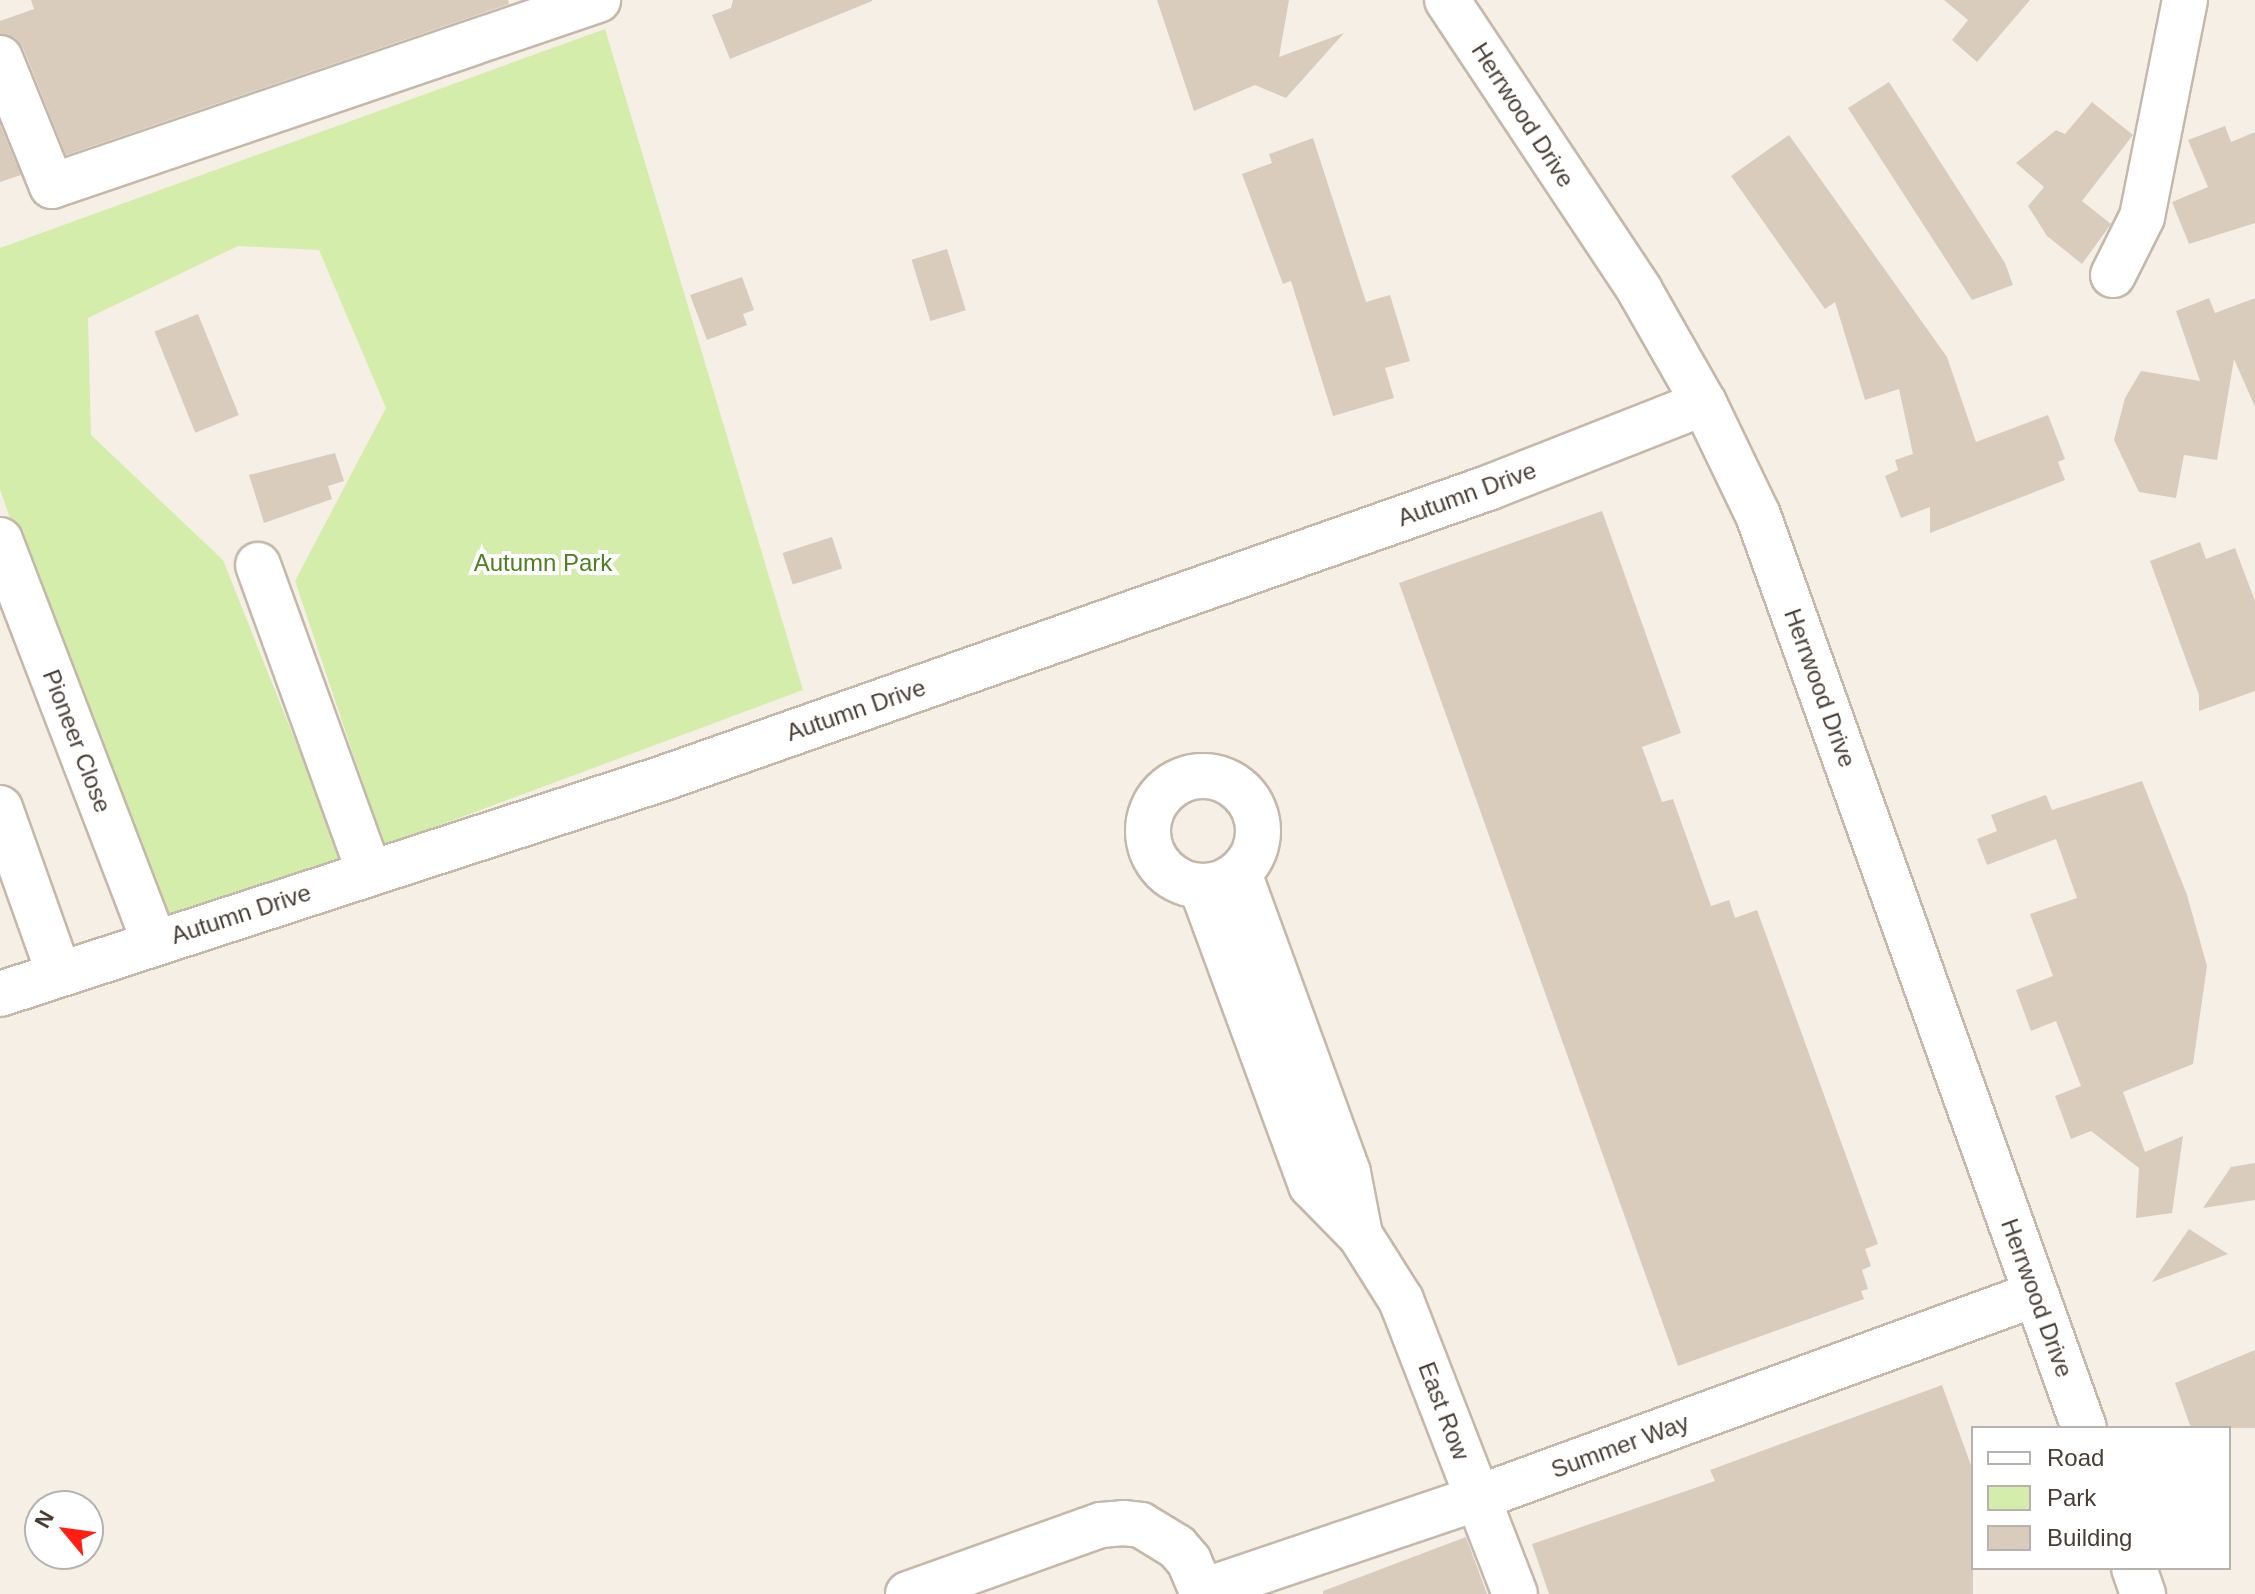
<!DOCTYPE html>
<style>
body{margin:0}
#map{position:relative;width:2255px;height:1594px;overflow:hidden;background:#f5efe6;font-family:Helvetica,sans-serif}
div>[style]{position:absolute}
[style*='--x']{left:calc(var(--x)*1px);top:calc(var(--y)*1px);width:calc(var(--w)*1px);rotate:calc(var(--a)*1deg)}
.green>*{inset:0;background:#d5edab}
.building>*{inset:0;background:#daccbd;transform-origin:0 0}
.roads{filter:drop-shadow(2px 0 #c4b8aa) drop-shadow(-2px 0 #c4b8aa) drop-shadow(0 2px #c4b8aa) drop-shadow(0 -2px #c4b8aa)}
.minor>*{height:44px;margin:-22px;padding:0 22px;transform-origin:22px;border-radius:22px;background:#fff}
.minor>.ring{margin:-22px;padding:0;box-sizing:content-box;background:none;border:44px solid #fff;border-radius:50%}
span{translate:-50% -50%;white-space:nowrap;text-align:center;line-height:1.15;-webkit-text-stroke:8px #fff;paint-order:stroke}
.street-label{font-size:24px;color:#483e34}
.park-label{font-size:24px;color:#4e8022}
.legend{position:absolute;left:1971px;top:1426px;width:260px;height:144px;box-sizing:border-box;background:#fff;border:2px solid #b6b2ae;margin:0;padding:10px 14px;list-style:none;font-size:24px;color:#483e34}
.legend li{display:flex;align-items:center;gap:16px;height:40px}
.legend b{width:40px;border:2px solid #b6b2ae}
.north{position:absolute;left:24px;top:1490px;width:80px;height:80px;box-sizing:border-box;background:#fff;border:2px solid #b6b2ae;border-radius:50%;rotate:299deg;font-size:22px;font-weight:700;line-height:32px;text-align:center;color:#483e34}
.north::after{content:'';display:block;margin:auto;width:28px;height:36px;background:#ff1f12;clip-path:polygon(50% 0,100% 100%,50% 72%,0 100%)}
</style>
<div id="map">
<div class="green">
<i style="clip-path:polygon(605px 29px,803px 690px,384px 846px,295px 581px,386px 408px,319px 250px,238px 246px,88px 318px,91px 435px,223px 560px,342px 858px,154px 942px,0 489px,0 248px)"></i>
</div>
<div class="building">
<i style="clip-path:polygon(31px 0,508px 0,509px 4px,66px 155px,23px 48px,15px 38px,0 34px,0 21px,34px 9px)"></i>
<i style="clip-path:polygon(733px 0,872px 0,872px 1px,730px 59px,712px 15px,731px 8px)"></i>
<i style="clip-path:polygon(1157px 0,1289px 0,1279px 57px,1344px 33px,1286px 98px,1255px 85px,1194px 111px)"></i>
<i style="clip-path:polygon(1944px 0,2030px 0,1977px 62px,1952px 40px,1968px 20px)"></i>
<i style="clip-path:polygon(1889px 82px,2005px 263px,2013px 285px,1972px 300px,1848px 108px)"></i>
<i style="clip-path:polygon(2092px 102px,2133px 135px,2082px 201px,2111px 224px,2082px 264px,2047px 236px,2028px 206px,2044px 187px,2016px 163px,2056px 130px,2065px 134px)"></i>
<i style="clip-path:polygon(0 124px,21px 175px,0 182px)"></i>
<i style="clip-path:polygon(2225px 126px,2231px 142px,2255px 132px,2255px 223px,2189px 244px,2172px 202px,2208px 187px,2188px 140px)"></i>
<i style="clip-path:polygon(1789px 135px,1947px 357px,1976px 442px,2048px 415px,2065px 459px,2058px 462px,2065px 480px,1930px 533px,1930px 507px,1901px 518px,1885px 476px,1898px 470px,1895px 460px,1913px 454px,1899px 389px,1865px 400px,1835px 302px,1825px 309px,1731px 176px)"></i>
<i style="clip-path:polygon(1313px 138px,1366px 302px,1390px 295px,1410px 361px,1385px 368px,1394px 398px,1333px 416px,1291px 281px,1283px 284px,1242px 174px,1272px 163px,1269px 154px)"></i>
<i style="left:947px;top:249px;width:64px;height:37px;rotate:73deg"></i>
<i style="clip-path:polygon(742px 277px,754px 310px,743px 314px,747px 325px,707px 340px,690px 295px)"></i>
<i style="clip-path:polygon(2209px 298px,2215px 313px,2255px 298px,2255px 407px,2234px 359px,2217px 460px,2184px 455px,2176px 498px,2139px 492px,2114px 440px,2125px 398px,2141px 371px,2200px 381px,2176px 311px)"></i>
<i style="left:198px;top:314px;width:109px;height:47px;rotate:68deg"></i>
<i style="clip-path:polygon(335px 453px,344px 481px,328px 486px,332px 499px,264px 523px,249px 475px)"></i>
<i style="clip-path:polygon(1602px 511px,1681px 733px,1642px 747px,1662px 802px,1673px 799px,1711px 906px,1729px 900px,1735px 918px,1757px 910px,1878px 1244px,1865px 1249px,1871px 1266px,1862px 1270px,1868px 1289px,1861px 1291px,1864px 1299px,1678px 1366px,1399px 583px)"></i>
<i style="left:832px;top:537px;width:33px;height:52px;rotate:72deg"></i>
<i style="clip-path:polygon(2200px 542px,2206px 559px,2235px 548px,2255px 601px,2255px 691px,2199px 711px,2199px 695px,2150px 561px)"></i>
<i style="clip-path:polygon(2142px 781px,2187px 895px,2207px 966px,2193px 1064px,2123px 1092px,2145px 1152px,2183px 1136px,2172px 1213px,2136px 1218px,2139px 1168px,2091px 1131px,2071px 1139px,2055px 1096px,2081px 1086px,2056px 1021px,2031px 1031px,2016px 990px,2053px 976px,2030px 914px,2077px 898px,2056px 839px,1987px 865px,1977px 839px,1997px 831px,1991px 815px,2046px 795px,2052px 810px)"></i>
<i style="clip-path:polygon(2255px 1163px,2255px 1200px,2203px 1208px,2231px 1167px)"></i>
<i style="clip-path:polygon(2189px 1229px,2228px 1254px,2152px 1282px)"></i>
<i style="clip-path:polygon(2255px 1350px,2255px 1428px,2191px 1428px,2175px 1383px)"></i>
<i style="clip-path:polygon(1942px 1385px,1973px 1471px,1973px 1594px,1549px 1594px,1532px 1544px,1715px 1481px,1710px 1470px)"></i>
<i style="clip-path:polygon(1466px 1537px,1487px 1594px,1323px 1594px,1323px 1591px)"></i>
</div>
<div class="roads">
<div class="minor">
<i style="--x:1447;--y:0;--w:349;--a:56.4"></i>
<i style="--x:1640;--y:291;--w:129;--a:60.3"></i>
<i style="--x:1704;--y:403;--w:124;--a:64.3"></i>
<i style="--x:1758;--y:515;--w:969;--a:70.35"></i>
<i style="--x:0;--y:58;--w:138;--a:67.9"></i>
<i style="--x:52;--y:186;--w:577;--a:-18.81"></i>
<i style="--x:2113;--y:275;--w:65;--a:-63.4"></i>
<i style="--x:2142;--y:217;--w:221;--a:-78.8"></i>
<i style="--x:0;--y:540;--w:430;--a:69"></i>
<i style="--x:258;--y:565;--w:326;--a:70.1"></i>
<i class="ring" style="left:1148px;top:776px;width:66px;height:66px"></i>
<i style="--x:0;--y:808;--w:176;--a:70.4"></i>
<i style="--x:1239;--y:873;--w:319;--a:70"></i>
<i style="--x:1348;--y:1173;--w:63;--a:79"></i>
<i style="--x:1201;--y:886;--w:319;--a:69.8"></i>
<i style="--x:1311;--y:1185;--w:70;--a:45.6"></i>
<i style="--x:1360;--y:1235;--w:77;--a:57.8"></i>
<i style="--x:1401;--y:1300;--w:315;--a:68.8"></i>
<i style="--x:0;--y:994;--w:695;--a:-18.02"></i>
<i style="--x:661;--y:779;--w:877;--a:-19.39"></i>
<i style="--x:1488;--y:488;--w:232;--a:-21.5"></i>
<i style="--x:2134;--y:1568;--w:28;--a:71"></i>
<i style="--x:1203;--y:1591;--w:289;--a:-18.7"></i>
<i style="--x:1477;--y:1498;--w:595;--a:-20.05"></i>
<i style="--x:908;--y:1594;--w:205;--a:-19.7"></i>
<i style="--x:1101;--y:1525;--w:22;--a:-5"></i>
<i style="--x:1123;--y:1523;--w:18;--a:6"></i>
<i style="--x:1141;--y:1525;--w:42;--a:31.4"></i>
<i style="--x:1177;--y:1547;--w:18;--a:49"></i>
<i style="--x:1189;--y:1561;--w:36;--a:67"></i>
</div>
</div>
<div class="street-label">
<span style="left:1523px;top:115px;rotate:57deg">Herrwood Drive</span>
<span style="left:1467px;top:494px;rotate:-20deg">Autumn Drive</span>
<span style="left:1820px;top:688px;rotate:70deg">Herrwood Drive</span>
<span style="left:856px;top:710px;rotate:-19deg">Autumn Drive</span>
<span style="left:77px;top:741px;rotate:69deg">Pioneer Close</span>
<span style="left:241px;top:914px;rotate:-18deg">Autumn Drive</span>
<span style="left:2037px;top:1298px;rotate:70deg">Herrwood Drive</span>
<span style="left:1444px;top:1411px;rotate:69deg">East Row</span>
<span style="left:1620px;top:1446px;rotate:-20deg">Summer Way</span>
</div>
<div class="park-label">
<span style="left:543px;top:563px">Autumn Park</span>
</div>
<ul class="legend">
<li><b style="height:10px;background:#fff"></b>Road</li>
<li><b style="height:22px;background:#d5edab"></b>Park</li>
<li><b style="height:22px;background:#daccbd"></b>Building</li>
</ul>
<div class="north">N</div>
</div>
